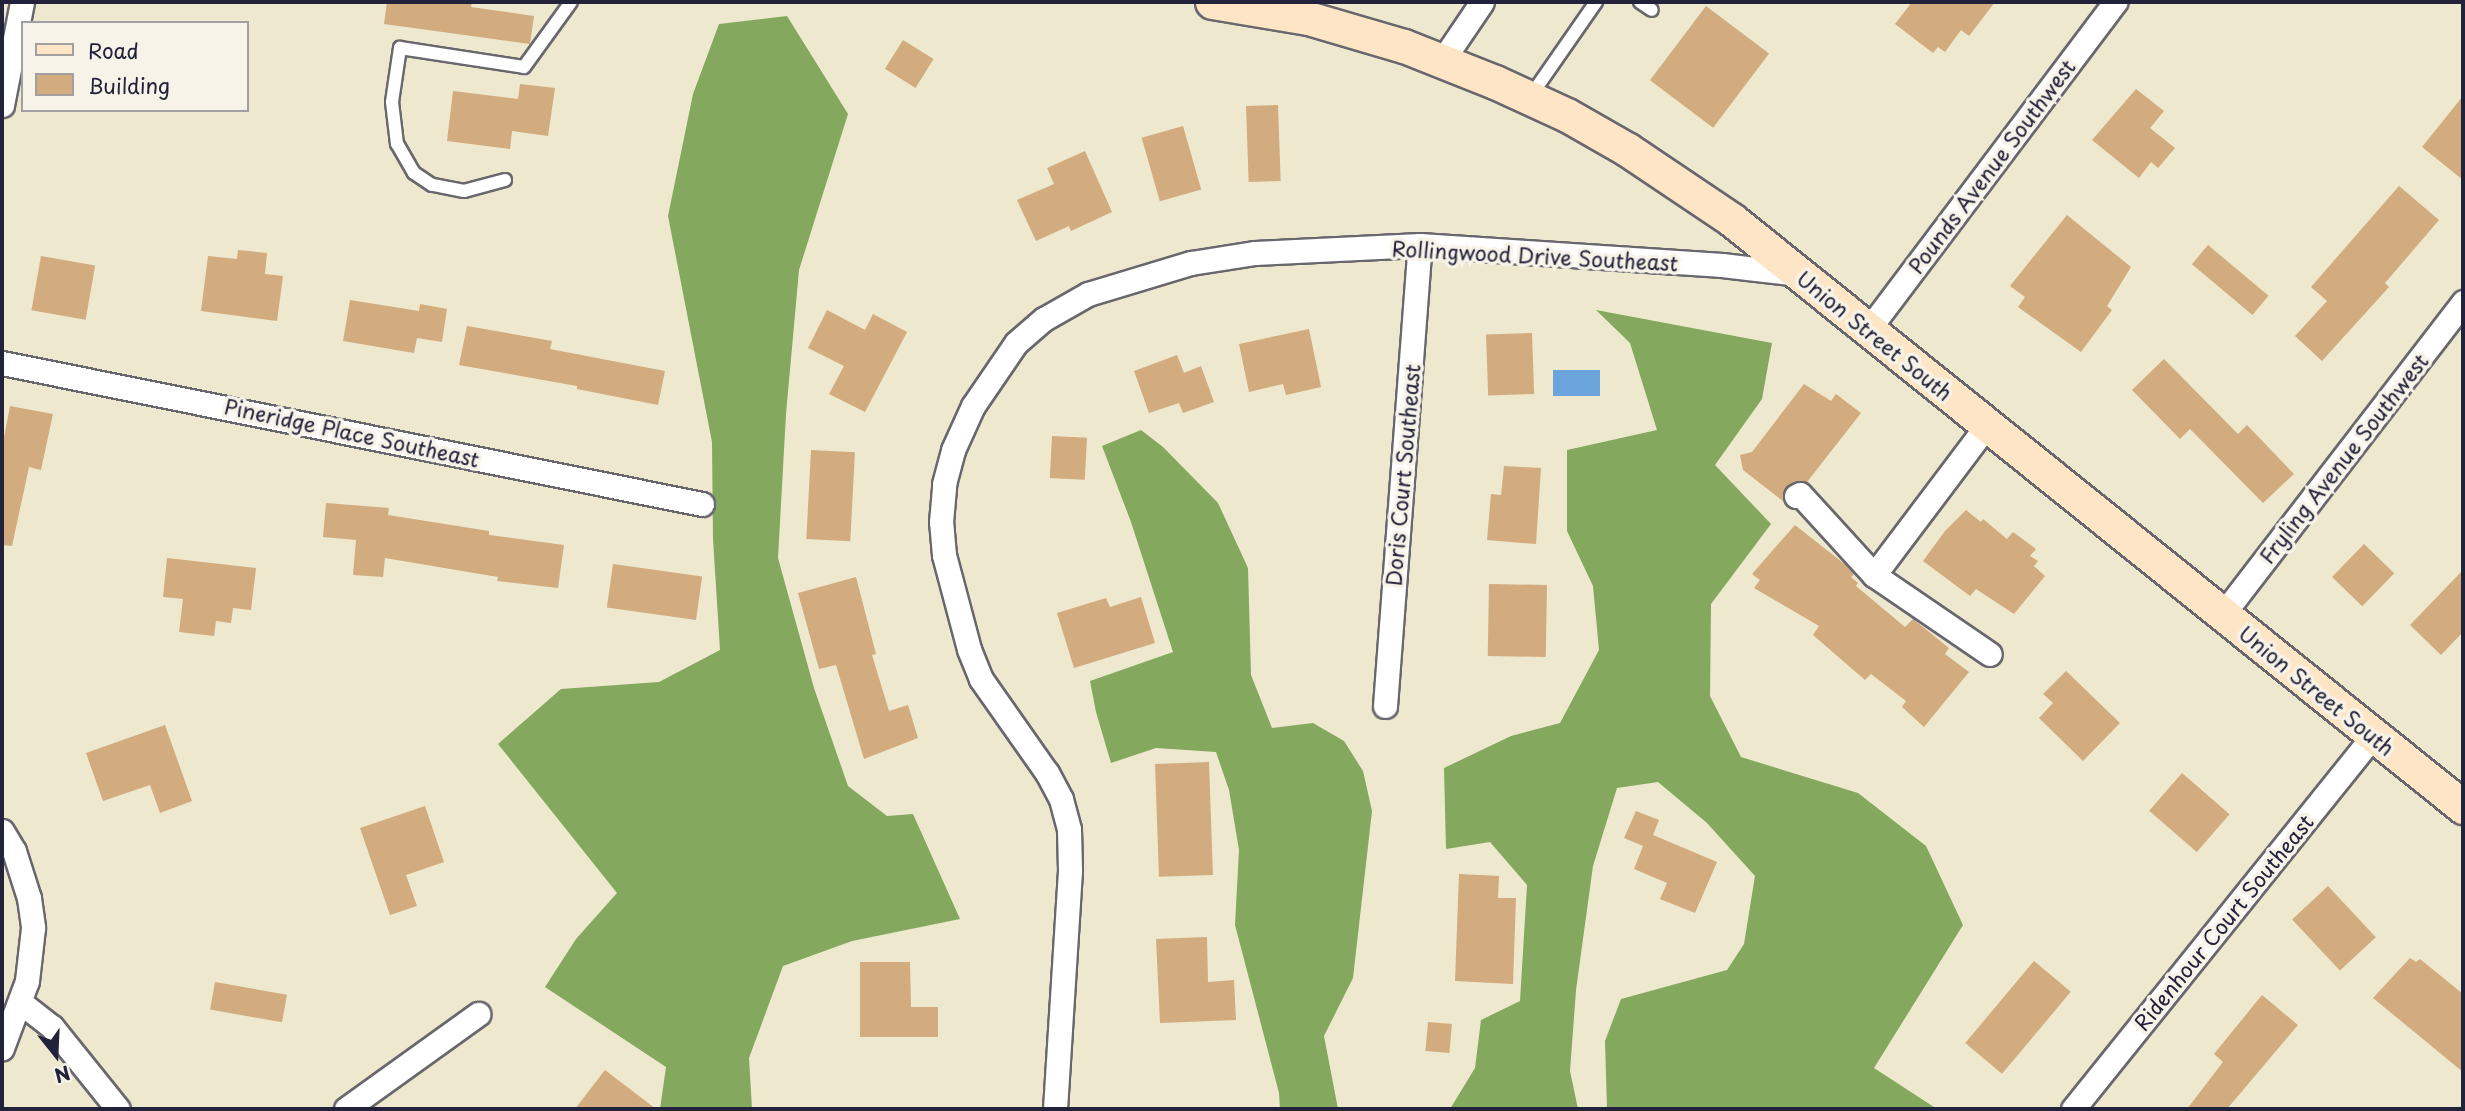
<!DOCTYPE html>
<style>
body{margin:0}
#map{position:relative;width:2465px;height:1111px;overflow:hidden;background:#ede8ce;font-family:"Playpen Sans",sans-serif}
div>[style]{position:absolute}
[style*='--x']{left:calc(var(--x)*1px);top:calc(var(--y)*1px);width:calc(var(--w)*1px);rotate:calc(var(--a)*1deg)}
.forest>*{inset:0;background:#83a85e}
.water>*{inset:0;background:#6aa4da;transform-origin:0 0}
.building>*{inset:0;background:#d2ab7e;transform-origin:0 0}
.roads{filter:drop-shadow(2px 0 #69676e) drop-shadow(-2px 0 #69676e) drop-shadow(0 2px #69676e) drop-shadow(0 -2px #69676e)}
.lane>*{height:12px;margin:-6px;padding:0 6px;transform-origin:6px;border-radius:6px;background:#fff}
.street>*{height:23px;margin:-11.5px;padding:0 11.5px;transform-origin:11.5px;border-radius:11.5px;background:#fff}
.secondary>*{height:33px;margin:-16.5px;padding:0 16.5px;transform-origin:16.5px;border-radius:16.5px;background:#fde5c5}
span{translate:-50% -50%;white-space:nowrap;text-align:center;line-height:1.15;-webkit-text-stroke:7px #f7f3e8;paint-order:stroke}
.street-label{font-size:21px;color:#22223b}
.frame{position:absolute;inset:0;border:4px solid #22223b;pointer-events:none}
.legend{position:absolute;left:21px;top:21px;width:228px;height:91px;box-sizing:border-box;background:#f7f3e8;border:2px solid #a29fa3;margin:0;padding:9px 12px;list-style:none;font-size:21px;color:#22223b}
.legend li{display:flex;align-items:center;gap:14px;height:35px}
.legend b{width:35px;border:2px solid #a29fa3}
.north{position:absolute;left:21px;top:1020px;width:70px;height:70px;-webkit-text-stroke:5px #f7f3e8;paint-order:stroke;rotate:162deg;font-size:19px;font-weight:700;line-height:28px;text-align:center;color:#22223b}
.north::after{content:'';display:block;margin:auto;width:24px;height:32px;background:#22223b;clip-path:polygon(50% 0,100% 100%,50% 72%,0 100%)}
</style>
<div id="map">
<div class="forest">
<i style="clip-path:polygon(787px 16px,848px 114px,799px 270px,786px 414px,778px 558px,814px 688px,848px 786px,887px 816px,913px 814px,960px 919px,852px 941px,783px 966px,749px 1058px,752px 1109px,660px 1109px,666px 1067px,545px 987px,576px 939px,617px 893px,498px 744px,561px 689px,659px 682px,720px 650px,713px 539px,712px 442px,668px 216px,693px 94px,719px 24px)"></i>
<i style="clip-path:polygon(1596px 310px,1772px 343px,1762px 399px,1715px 465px,1771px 524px,1711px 604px,1710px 696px,1741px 757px,1858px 793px,1926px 846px,1963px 925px,1874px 1068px,1937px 1109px,1607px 1109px,1605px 1041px,1621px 999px,1727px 970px,1744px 944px,1755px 876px,1707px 823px,1658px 782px,1617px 788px,1593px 866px,1576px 990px,1570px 1071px,1578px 1109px,1450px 1109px,1475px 1068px,1481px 1020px,1520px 1001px,1527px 885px,1490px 842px,1446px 849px,1444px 768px,1511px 736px,1560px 723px,1599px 650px,1593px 586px,1567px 531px,1567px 450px,1657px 430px,1630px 343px)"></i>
<i style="clip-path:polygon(1141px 430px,1163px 447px,1218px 503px,1248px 568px,1251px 675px,1272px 728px,1313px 723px,1344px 741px,1363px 771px,1372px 811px,1353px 978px,1324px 1036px,1338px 1109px,1280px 1109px,1279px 1093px,1235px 925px,1239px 850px,1229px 790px,1216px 752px,1156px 748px,1111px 763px,1096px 712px,1090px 681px,1173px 652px,1131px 522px,1102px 446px)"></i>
</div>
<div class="water">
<i style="left:1553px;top:370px;width:47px;height:26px"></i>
</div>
<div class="building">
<i style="clip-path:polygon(387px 2px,472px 2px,471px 7px,534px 16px,530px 44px,384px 24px)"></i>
<i style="clip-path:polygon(1912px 2px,1995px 2px,1969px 36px,1961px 30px,1945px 52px,1938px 47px,1933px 53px,1895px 24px)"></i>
<i style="left:1706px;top:6px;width:79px;height:93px;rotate:37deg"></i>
<i style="left:903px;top:40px;width:36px;height:34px;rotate:32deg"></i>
<i style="clip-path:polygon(520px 84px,555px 88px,548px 136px,512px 131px,510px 149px,447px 141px,453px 91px,518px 99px)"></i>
<i style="clip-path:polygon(2136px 89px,2164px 111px,2150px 128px,2175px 148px,2158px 168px,2151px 162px,2139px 178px,2092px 140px)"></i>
<i style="clip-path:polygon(2463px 96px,2463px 180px,2422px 147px)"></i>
<i style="left:1278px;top:105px;width:76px;height:32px;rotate:88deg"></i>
<i style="left:1183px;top:126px;width:66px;height:43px;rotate:74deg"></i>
<i style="clip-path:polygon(1085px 151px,1112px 212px,1071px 231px,1069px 226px,1036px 241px,1017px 200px,1054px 184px,1047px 168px)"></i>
<i style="clip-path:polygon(2399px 186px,2439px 220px,2385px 283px,2389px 287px,2322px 361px,2295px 336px,2327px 301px,2311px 287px)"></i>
<i style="clip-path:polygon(2067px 215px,2131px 267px,2107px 306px,2112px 310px,2081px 352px,2018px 307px,2025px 297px,2010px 286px)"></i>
<i style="left:2208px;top:245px;width:79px;height:25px;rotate:40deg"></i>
<i style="clip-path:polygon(238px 250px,267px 253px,265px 274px,283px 276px,277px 321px,201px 311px,208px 256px,237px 259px)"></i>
<i style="left:41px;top:256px;width:55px;height:55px;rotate:10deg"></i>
<i style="clip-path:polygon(350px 300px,419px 311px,420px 304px,447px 309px,442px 342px,417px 338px,414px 353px,343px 341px)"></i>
<i style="clip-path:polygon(827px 310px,865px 330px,873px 314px,907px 332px,865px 412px,829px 394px,844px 366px,808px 348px)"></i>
<i style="clip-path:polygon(467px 326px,552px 341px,550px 349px,665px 371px,658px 405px,577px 389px,577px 386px,459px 365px)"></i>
<i style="clip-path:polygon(1309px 329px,1321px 387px,1286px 395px,1283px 384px,1249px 392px,1239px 344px)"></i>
<i style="left:1532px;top:333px;width:61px;height:46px;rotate:88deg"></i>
<i style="clip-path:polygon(1177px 355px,1184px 373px,1201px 366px,1214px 402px,1183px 413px,1179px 403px,1149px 413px,1134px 371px)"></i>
<i style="clip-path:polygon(2164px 359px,2238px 434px,2247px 425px,2294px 474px,2263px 503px,2190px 429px,2180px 439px,2132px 390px)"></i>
<i style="clip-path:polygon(1804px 384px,1831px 401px,1836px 394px,1861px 413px,1807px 482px,1795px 481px,1785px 488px,1783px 501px,1743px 470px,1740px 455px,1752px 452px)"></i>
<i style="clip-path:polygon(10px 406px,53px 414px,41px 470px,29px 467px,12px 546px,2px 545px,2px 448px)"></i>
<i style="left:1052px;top:436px;width:35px;height:42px;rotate:3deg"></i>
<i style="left:811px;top:450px;width:44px;height:89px;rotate:3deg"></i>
<i style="clip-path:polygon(1504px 466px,1541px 468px,1536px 544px,1487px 540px,1491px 494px,1501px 495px)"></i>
<i style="clip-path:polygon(326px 503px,389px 508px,388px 515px,489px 531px,489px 535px,564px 545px,558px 588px,497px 581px,498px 577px,385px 558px,383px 577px,353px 575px,356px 540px,323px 537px)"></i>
<i style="clip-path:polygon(1966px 510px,1981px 522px,1983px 519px,2007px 539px,2013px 532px,2036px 549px,2030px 556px,2038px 561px,2034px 566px,2045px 576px,2014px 614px,1976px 589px,1970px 596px,1923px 561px,1945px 531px)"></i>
<i style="clip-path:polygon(1795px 525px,1847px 566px,1854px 574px,1851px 577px,1858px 583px,1856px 586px,1905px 627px,1913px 619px,1949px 648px,1945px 654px,1969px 672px,1924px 727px,1902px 707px,1906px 701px,1871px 674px,1865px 680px,1813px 635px,1819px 626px,1754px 588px,1760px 580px,1752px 574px)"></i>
<i style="left:2364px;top:544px;width:42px;height:46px;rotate:44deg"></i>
<i style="clip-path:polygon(167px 558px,256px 568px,251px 610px,233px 608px,231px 623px,216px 621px,214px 636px,179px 632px,183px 599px,163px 597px)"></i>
<i style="left:613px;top:564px;width:90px;height:44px;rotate:8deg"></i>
<i style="clip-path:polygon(2463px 570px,2463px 632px,2441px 655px,2410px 625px)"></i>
<i style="clip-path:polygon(856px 577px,876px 654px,872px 655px,889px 711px,908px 705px,918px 738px,864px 759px,836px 665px,819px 669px,798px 593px)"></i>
<i style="left:1489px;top:584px;width:58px;height:72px;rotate:1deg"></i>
<i style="clip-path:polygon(1141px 597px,1155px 643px,1074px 668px,1057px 613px,1106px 598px,1110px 607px)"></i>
<i style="clip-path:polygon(2066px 671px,2120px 723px,2083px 761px,2039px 718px,2053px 703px,2043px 694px)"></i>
<i style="clip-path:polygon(165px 725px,192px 801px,160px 813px,150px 785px,103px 801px,86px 753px)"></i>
<i style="left:1209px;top:762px;width:113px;height:54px;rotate:88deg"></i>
<i style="left:2182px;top:773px;width:63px;height:50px;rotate:41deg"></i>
<i style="clip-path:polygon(425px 806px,444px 862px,406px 875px,417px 906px,390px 915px,360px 828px)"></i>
<i style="clip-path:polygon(1636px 811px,1659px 820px,1653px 835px,1717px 862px,1695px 913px,1660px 899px,1667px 883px,1634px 869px,1643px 846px,1624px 838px)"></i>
<i style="clip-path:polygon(1459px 874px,1499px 876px,1498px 898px,1516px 898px,1513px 984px,1455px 981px)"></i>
<i style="left:2328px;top:886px;width:70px;height:49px;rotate:47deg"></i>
<i style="clip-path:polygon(1207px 937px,1208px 982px,1234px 980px,1236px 1020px,1160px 1023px,1156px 939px)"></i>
<i style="clip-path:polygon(2410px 958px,2416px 962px,2420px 959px,2463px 994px,2463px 1072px,2373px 998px)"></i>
<i style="left:2034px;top:961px;width:48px;height:107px;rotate:40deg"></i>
<i style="clip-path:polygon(860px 962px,910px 962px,911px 1007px,938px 1007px,938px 1037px,860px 1037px)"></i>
<i style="left:215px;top:982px;width:73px;height:28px;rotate:10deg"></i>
<i style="clip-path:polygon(2262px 995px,2298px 1025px,2227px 1109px,2187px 1109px,2223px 1062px,2214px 1054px)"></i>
<i style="left:1428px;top:1022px;width:24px;height:29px;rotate:5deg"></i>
<i style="clip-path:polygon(605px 1070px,656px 1109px,575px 1109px)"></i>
</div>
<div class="roads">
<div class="lane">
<i style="--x:1640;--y:2;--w:14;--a:34"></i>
<i style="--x:1530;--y:97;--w:116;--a:-55.2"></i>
<i style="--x:505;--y:180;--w:42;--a:165"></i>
<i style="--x:464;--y:191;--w:33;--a:-169"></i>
<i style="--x:432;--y:185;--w:22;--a:-146"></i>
<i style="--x:414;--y:173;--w:34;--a:-120"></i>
<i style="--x:397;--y:144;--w:42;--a:-96.8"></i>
<i style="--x:392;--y:102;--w:55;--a:-81.6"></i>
<i style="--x:400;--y:48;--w:125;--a:8.7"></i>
<i style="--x:524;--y:67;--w:80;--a:-54.1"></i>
</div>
<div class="street">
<i style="--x:1442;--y:61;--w:71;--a:-55.9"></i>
<i style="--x:2;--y:105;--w:105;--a:-79"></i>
<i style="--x:1868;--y:330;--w:411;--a:-53"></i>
<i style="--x:2;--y:363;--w:714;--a:11.39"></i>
<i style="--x:1796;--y:496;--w:4;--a:-27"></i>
<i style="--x:1800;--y:494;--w:110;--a:47.6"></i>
<i style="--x:1874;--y:575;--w:140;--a:34.3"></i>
<i style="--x:1874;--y:575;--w:188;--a:-53"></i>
<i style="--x:2223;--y:614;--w:394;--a:-52.4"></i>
<i style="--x:1385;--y:706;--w:462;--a:-85.7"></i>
<i style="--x:2;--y:831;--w:23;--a:59"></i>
<i style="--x:14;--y:851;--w:49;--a:72.3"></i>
<i style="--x:29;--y:898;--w:30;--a:82"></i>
<i style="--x:33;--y:928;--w:53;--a:96.5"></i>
<i style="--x:27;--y:981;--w:72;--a:110.5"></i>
<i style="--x:20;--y:1002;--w:41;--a:38"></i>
<i style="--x:52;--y:1027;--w:105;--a:51.2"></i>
<i style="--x:346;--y:1109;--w:163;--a:-35.7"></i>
<i style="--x:1055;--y:1109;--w:239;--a:-86.4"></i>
<i style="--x:1070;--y:870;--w:41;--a:-91.4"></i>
<i style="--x:1069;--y:829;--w:31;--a:-105"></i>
<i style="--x:1061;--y:799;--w:30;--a:-118"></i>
<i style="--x:1047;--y:773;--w:115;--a:-125.1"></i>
<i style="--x:981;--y:679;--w:32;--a:-112"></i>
<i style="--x:969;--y:649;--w:97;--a:-104.9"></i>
<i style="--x:944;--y:555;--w:33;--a:-95"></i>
<i style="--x:941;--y:522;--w:38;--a:-85"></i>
<i style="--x:944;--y:484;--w:35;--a:-75"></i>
<i style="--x:953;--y:450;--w:48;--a:-65.6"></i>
<i style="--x:973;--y:406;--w:76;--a:-55.7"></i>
<i style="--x:1016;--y:343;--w:37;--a:-41"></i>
<i style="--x:1044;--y:319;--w:51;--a:-29.6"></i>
<i style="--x:1088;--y:294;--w:108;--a:-16.8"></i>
<i style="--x:1191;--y:263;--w:65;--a:-8.9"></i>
<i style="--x:1255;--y:253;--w:165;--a:-2.8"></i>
<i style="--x:1420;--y:245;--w:303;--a:3.8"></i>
<i style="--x:1722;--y:265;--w:78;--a:6.7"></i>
<i style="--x:2073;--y:1109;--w:480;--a:-51.2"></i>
</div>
<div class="secondary">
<i style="--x:1212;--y:2;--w:97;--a:9.5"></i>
<i style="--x:1308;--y:18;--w:100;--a:16.3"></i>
<i style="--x:1404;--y:46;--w:98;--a:21.6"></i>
<i style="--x:1495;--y:82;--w:79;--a:24.6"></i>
<i style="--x:1567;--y:115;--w:70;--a:29.8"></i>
<i style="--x:1628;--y:150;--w:125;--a:33.9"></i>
<i style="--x:1732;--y:220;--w:938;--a:38.76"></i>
</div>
</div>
<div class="street-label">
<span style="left:1991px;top:166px;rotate:-53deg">Pounds Avenue Southwest</span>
<span style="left:1535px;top:255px;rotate:3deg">Rollingwood Drive Southeast</span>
<span style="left:1875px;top:335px;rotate:39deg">Union Street South</span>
<span style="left:352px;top:432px;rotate:12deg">Pineridge Place Southeast</span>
<span style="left:2343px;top:458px;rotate:-52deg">Fryling Avenue Southwest</span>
<span style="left:1402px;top:475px;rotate:-85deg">Doris Court Southeast</span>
<span style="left:2317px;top:690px;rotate:39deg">Union Street South</span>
<span style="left:2223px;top:922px;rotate:-51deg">Ridenhour Court Southeast</span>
</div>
<div class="frame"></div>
<ul class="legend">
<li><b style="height:9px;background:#fde5c5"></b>Road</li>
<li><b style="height:19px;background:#d2ab7e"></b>Building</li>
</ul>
<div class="north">N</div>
</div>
